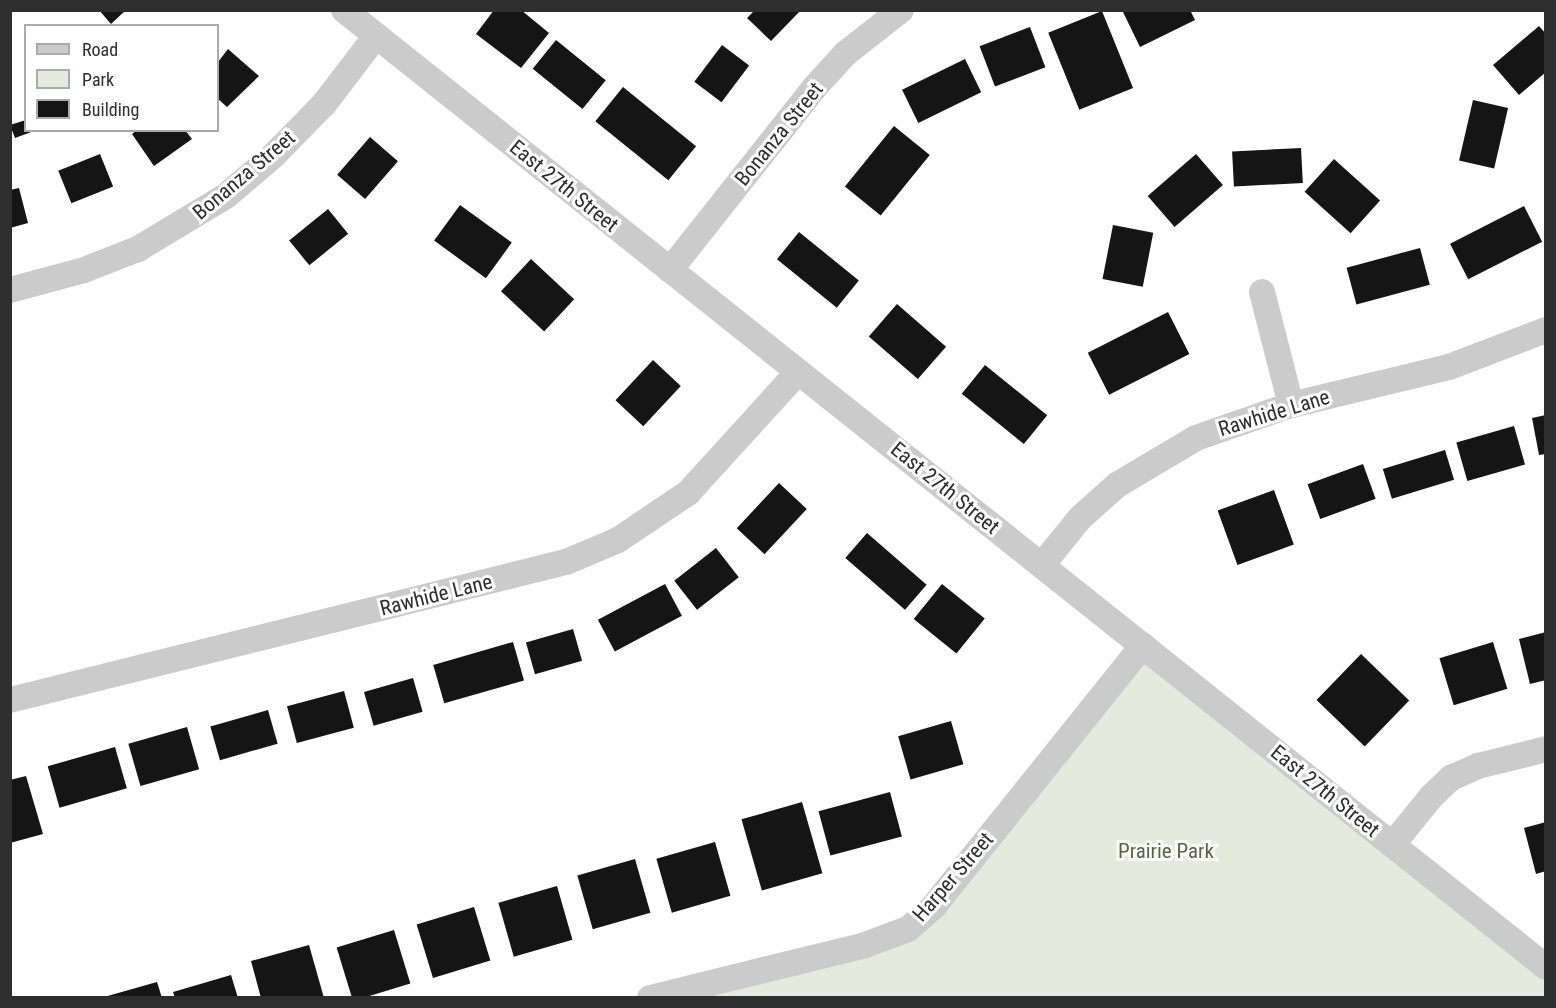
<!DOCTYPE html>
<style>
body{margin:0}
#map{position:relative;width:1556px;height:1008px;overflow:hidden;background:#fff;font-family:"Roboto Condensed",sans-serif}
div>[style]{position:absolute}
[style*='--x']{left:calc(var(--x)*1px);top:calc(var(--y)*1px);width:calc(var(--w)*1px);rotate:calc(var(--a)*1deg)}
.green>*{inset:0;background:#e5ebdc}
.building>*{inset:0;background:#151515;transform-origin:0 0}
.minor>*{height:26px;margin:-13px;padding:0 13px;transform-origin:13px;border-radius:13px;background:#cbcbcb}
span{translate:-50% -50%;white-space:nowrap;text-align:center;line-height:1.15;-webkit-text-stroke:6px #fff;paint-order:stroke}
.street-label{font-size:21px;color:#2e2e2e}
.park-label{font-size:21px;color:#53683d}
.frame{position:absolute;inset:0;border:12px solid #2e2e2e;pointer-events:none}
.legend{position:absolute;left:24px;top:24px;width:195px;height:108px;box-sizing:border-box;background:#fff;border:2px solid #ababab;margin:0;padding:8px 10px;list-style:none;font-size:18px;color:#2e2e2e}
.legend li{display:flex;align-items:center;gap:12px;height:30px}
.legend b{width:30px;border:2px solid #ababab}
</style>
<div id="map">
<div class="green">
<i style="clip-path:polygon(1143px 645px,1546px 967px,1545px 998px,650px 998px,908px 929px)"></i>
</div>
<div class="building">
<i style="clip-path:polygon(99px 10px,126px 10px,111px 24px)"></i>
<i style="clip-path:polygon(494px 10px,521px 10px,549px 33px,521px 68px,476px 34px)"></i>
<i style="clip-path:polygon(755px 10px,801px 10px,771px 41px,747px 18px)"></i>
<i style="clip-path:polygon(1125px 10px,1190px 10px,1195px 20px,1140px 47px,1123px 12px)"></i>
<i style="left:1102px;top:11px;width:83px;height:58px;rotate:68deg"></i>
<i style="clip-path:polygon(1539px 26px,1546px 34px,1546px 72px,1519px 95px,1493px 65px)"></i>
<i style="left:1030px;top:27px;width:43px;height:54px;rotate:69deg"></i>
<i style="left:556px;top:40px;width:64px;height:37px;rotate:39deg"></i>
<i style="left:722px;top:45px;width:34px;height:46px;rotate:37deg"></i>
<i style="clip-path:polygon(228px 49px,259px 76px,227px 107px,218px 99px,218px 62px)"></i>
<i style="left:965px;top:59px;width:37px;height:70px;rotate:64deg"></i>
<i style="left:623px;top:87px;width:94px;height:44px;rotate:39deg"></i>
<i style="left:1473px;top:100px;width:36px;height:62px;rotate:13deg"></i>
<i style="clip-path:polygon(26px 120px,26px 130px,34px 131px,15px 138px,10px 125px)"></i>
<i style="left:894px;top:126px;width:46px;height:78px;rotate:39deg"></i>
<i style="clip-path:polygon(137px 130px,185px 130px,192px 139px,154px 166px,132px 134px)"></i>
<i style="left:370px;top:137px;width:37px;height:50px;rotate:41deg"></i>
<i style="left:1301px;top:148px;width:35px;height:69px;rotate:87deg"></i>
<i style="left:100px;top:154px;width:35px;height:45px;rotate:68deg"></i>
<i style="left:1196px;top:154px;width:41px;height:64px;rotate:49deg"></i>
<i style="left:1334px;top:159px;width:62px;height:44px;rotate:42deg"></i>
<i style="clip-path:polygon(19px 188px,28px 223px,10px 228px,10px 190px)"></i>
<i style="left:460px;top:205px;width:64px;height:44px;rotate:36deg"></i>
<i style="left:1524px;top:206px;width:40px;height:83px;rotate:63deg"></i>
<i style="left:328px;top:209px;width:32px;height:50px;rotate:51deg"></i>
<i style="left:1113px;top:225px;width:41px;height:55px;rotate:11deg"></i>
<i style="left:799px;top:232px;width:77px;height:35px;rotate:39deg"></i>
<i style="left:1420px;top:248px;width:38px;height:76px;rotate:75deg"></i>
<i style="left:531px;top:259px;width:59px;height:44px;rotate:43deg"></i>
<i style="left:897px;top:304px;width:65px;height:43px;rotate:41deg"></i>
<i style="left:1168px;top:312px;width:47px;height:90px;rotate:63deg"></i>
<i style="left:653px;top:360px;width:38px;height:55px;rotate:43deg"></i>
<i style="left:985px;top:365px;width:80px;height:37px;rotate:39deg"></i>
<i style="clip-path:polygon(1546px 415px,1546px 454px,1539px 455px,1532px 418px)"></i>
<i style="left:1514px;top:426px;width:40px;height:60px;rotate:74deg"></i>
<i style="left:1445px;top:450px;width:31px;height:65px;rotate:73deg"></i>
<i style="left:1363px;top:464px;width:37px;height:59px;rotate:70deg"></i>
<i style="left:779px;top:483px;width:38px;height:62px;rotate:43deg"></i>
<i style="left:1274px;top:490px;width:58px;height:60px;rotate:70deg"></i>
<i style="left:867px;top:533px;width:79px;height:33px;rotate:41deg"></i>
<i style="left:716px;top:548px;width:37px;height:53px;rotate:52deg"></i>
<i style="left:665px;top:584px;width:36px;height:76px;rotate:62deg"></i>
<i style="left:942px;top:584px;width:55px;height:45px;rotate:39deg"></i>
<i style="left:573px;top:629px;width:33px;height:49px;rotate:74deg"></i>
<i style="clip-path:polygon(1546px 632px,1546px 680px,1530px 684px,1519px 639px)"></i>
<i style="left:513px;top:642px;width:40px;height:83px;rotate:74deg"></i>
<i style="left:1493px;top:642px;width:49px;height:56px;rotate:73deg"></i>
<i style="left:1361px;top:654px;width:67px;height:64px;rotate:44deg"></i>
<i style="left:413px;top:678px;width:35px;height:51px;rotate:74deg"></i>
<i style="left:344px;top:691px;width:38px;height:59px;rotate:75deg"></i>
<i style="left:268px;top:710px;width:35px;height:60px;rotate:74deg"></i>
<i style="left:951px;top:721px;width:45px;height:55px;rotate:74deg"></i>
<i style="left:187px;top:727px;width:44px;height:61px;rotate:74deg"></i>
<i style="left:115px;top:747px;width:43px;height:70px;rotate:74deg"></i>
<i style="clip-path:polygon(26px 776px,43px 834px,10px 843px,10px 780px)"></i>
<i style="left:890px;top:792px;width:46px;height:74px;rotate:75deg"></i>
<i style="left:802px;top:802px;width:74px;height:63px;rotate:74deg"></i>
<i style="clip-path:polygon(1546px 822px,1546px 871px,1536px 874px,1524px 828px)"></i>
<i style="left:715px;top:842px;width:56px;height:61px;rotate:74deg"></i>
<i style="left:635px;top:859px;width:56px;height:60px;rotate:74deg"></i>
<i style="left:557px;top:886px;width:56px;height:61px;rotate:74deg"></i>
<i style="left:474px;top:907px;width:56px;height:60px;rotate:73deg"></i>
<i style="left:394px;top:930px;width:56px;height:60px;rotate:73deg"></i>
<i style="clip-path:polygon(309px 945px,324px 998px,261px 998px,251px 961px)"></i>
<i style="clip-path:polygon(231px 975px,238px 998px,175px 998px,173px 992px)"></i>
<i style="clip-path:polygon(157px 982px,162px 998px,104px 998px,104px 997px)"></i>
</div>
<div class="minor">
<i style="--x:344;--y:10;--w:1536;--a:38.53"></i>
<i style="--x:670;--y:270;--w:233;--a:-51.6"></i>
<i style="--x:815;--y:87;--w:45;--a:-47.7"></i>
<i style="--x:845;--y:54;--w:71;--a:-38.2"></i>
<i style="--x:10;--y:290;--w:77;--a:-15.1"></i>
<i style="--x:84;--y:270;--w:58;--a:-21.3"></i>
<i style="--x:138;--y:249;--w:103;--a:-31.1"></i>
<i style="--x:226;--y:196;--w:63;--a:-40.5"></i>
<i style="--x:274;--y:155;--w:71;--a:-45.6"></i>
<i style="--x:324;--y:104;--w:86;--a:-52.6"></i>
<i style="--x:1262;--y:292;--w:117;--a:75.6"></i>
<i style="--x:1042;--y:565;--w:60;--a:-51"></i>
<i style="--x:1080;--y:518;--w:50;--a:-41.7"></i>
<i style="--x:1117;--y:485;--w:92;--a:-30.7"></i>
<i style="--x:1196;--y:438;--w:101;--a:-19.2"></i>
<i style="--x:1291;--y:405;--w:163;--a:-13.5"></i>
<i style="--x:1449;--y:367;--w:104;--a:-20.9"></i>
<i style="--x:10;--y:700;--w:573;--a:-13.94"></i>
<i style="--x:566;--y:562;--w:56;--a:-22.9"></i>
<i style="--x:618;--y:540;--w:84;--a:-33.9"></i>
<i style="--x:688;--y:493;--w:164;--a:-47.7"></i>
<i style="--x:1392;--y:845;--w:62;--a:-50.9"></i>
<i style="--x:1431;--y:797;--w:28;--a:-44"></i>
<i style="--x:1451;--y:778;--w:30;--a:-24"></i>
<i style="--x:1478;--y:766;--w:70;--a:-14"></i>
<i style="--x:650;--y:998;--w:221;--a:-13.8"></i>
<i style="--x:865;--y:945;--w:46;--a:-20.4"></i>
<i style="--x:908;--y:929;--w:35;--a:-41"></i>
<i style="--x:934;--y:906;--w:334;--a:-51.3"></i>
</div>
<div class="street-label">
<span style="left:779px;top:134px;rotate:-51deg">Bonanza Street</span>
<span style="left:244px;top:175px;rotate:-40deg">Bonanza Street</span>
<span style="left:564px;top:186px;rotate:39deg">East 27th Street</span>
<span style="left:1274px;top:413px;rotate:-17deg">Rawhide Lane</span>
<span style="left:945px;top:488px;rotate:39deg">East 27th Street</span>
<span style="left:436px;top:595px;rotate:-14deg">Rawhide Lane</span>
<span style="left:1325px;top:791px;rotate:39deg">East 27th Street</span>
<span style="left:953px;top:877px;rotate:-49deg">Harper Street</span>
</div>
<div class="park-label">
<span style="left:1166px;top:851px">Prairie Park</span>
</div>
<div class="frame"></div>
<ul class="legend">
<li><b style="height:8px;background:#cbcbcb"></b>Road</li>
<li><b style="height:16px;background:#e5ebdc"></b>Park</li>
<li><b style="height:16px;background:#151515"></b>Building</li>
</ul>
</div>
